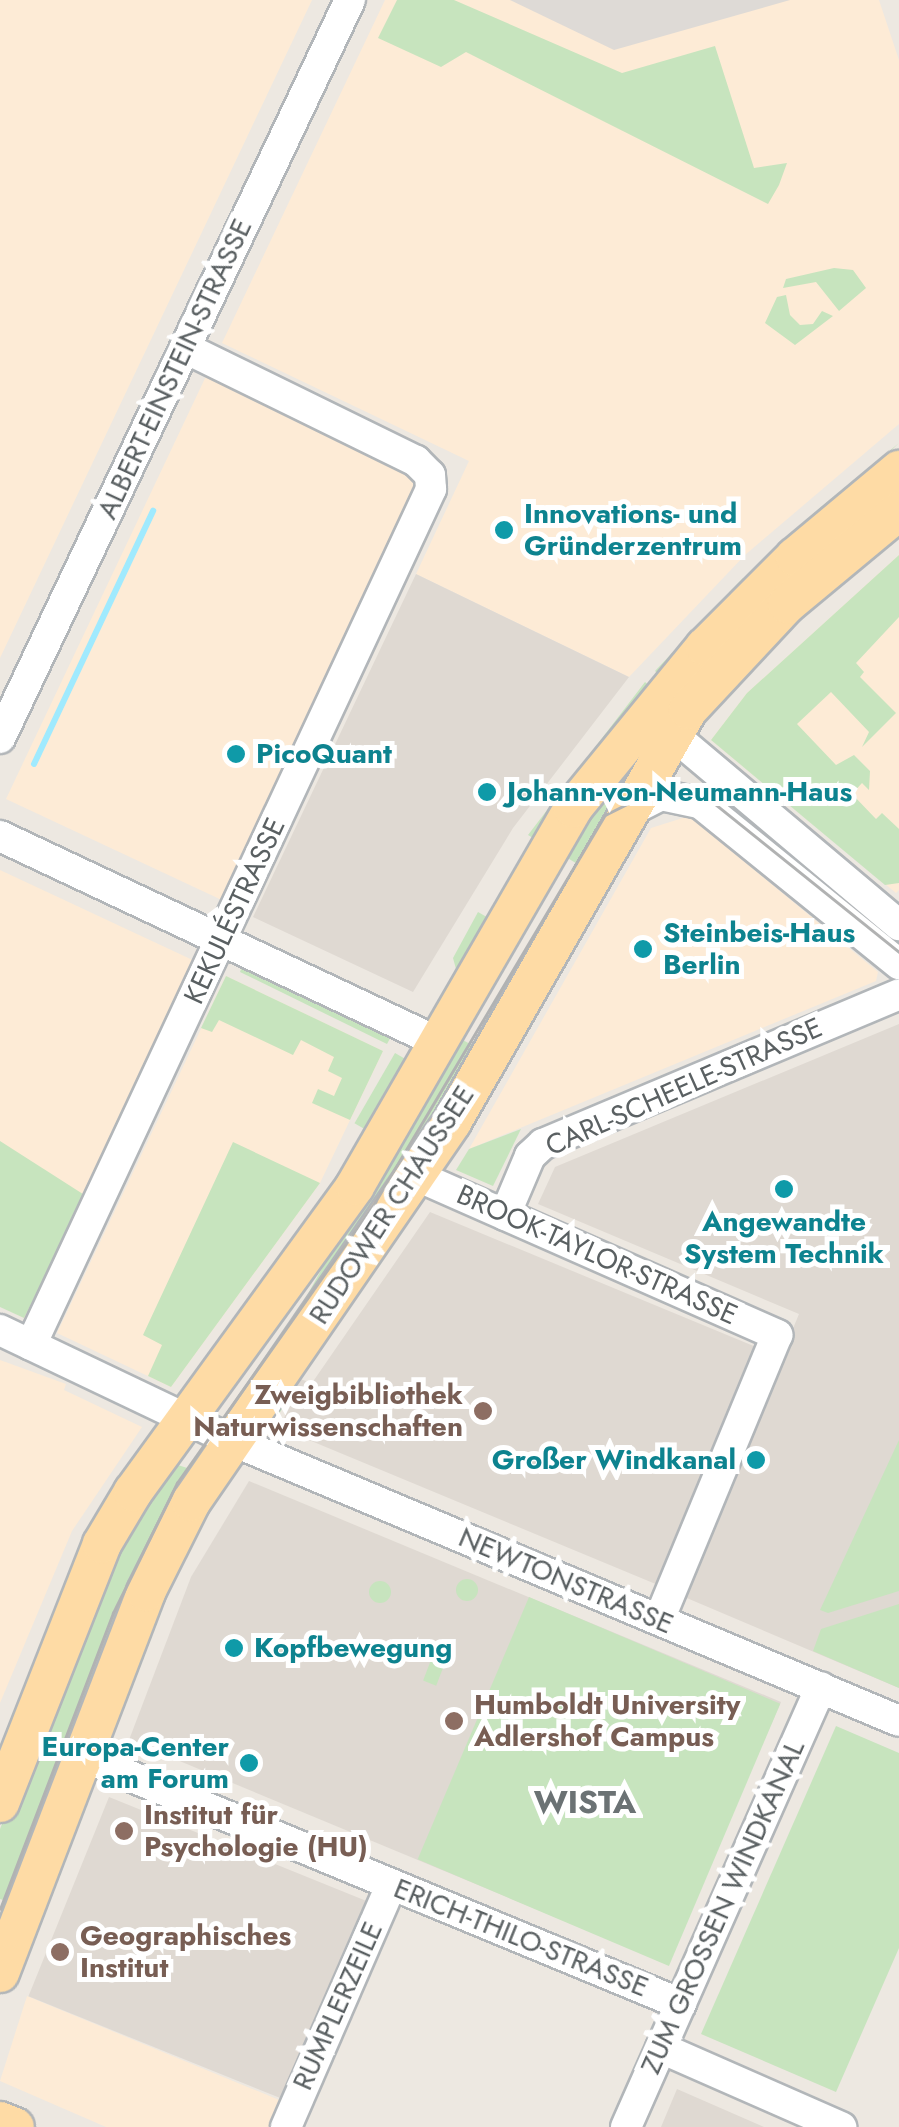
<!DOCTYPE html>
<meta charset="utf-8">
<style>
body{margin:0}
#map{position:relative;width:899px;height:2127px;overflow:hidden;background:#ede8e1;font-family:Jost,sans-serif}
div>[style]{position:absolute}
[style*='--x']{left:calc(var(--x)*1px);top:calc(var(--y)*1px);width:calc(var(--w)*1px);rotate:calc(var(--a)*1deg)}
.commercial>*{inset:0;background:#fdebd6}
.industrial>*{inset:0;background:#dedad6}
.education>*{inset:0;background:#dfd9d2;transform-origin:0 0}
.green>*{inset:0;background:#c7e4be;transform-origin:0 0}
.round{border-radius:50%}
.stream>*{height:6px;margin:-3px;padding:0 3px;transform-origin:3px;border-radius:3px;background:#a0eafe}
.roads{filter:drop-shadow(2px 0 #b2b6b9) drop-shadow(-2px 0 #b2b6b9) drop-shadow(0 2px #b2b6b9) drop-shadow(0 -2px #b2b6b9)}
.minor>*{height:30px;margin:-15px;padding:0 15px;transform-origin:15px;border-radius:15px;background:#fff}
.major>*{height:38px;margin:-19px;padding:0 19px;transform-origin:19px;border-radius:19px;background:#fedba5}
.tram>*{height:2.5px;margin:-1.25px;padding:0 1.25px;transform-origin:1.25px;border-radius:1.25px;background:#b1b2b2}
.dots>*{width:28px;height:28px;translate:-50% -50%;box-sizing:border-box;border:5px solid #fff;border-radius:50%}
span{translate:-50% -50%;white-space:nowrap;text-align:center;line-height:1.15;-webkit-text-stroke:10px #fff;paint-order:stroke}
.street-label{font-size:28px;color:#5a6062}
.culture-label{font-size:28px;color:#0d838f;font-weight:700}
.left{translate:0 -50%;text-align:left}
.right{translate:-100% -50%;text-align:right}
.education-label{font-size:28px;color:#785e54;font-weight:700}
.quarter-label{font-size:32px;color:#6b7274;font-weight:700}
</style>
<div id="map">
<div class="commercial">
<i style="clip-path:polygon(0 0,312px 0,0 658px)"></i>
<i style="clip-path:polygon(385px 0,879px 0,899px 60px,899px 424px,745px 555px,629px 677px,416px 574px,469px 461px,222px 343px)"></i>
<i style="clip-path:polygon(208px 372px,413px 470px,421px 485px,226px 902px,6px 799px)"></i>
<i style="clip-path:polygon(899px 555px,899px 890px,896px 893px,711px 740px,747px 693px)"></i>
<i style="clip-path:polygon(689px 816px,878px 972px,876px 981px,469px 1149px,651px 828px)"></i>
<i style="clip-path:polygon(0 870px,199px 963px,28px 1320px,0 1306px)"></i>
<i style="clip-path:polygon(226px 976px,383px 1051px,320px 1183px,171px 1387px,57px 1333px)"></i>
<i style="clip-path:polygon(0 1360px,66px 1384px,64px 1390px,142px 1427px,72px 1531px,0 1703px)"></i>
<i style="clip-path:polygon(27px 1996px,289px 2104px,278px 2127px,106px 2127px,0 2081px)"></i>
</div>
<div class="industrial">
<i style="clip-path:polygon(510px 0,790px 0,614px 50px)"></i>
</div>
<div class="education">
<i style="clip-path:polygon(416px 574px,629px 677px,513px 828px,413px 992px,253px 917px)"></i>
<i style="clip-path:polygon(899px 1024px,899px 1688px,682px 1596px,799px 1314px,538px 1204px,555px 1167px)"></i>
<i style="clip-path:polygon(430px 1212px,756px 1347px,658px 1585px,280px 1428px,300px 1379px,312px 1383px)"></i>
<i style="clip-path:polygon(249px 1481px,781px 1702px,666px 1963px,129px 1740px,191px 1577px)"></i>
<i style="left:109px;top:1797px;width:283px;height:215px;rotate:22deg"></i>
<i style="clip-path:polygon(677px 2089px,764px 2127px,661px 2127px)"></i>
</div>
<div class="green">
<i style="clip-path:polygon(397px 0,454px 0,622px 73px,715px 46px,754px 168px,787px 163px,779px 185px,768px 204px,466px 52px,441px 67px,378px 38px)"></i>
<i style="clip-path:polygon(834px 268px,853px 270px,866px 288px,839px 311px,816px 282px,783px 288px,786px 279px)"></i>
<i style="clip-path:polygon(786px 295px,790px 315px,800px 325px,813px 324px,822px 311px,833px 316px,795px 345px,765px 323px,777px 297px)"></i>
<i style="clip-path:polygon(899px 443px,794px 542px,788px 536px,821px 507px)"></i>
<i style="clip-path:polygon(899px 555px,899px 617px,856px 663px,864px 672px,860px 677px,896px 713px,862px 747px,869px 732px,831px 692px,797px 724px,836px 765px,854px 755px,870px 771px,869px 790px,862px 783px,852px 794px,876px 819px,882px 813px,899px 829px,899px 883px,885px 885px,711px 740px,747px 693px)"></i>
<i style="clip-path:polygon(743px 578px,747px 587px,663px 678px,655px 671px)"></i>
<i style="clip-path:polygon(645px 682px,654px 690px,643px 693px,601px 744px,538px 841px,528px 835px)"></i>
<i style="clip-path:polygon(677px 711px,579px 865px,556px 851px)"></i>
<i style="clip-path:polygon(478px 912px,492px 920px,459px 980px,453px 958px)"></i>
<i style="clip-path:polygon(245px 959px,395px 1029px,387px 1044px,240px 972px)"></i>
<i style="clip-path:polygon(226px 976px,383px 1051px,350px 1120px,312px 1103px,318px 1089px,334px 1096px,342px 1078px,328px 1071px,334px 1057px,301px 1040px,293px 1055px,219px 1020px,212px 1032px,201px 1028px)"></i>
<i style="left:452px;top:1034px;width:33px;height:415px;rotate:29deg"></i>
<i style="left:395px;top:1053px;width:14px;height:81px;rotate:30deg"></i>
<i style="clip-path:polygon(521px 1129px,493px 1186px,456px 1170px,469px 1149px)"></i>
<i style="clip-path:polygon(0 1141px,86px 1196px,24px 1318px,0 1307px)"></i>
<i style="clip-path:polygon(233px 1142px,320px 1183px,171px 1387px,148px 1376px,162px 1345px,143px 1335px)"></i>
<i style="clip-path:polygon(899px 1440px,899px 1591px,828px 1613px,820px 1610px)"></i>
<i style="clip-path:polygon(165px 1461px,200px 1472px,16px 1904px,0 1899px,0 1829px,85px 1606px)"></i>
<i class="round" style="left:456px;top:1579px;width:22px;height:22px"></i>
<i class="round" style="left:369px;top:1581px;width:22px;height:22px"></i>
<i style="left:529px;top:1597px;width:273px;height:285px;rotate:23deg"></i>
<i style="clip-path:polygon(899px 1604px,899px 1688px,813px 1651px,821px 1629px)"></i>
<i style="left:436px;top:1647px;width:14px;height:36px;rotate:21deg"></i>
<i style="clip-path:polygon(836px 1726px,899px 1753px,899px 1948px,836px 2092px,701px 2034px)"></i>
</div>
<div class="stream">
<i style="--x:34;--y:764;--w:280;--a:-64.8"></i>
</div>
<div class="roads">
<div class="minor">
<i style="--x:672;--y:734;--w:297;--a:40.1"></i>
<i style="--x:0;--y:738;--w:817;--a:-64.63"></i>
<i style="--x:628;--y:812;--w:37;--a:-27"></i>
<i style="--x:661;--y:795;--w:40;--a:12"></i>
<i style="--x:700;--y:803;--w:256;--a:39"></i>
<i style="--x:0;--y:836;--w:483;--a:25.2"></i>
<i style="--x:417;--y:1176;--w:394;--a:23.8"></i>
<i style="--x:777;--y:1335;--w:308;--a:112.5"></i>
<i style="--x:505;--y:1215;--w:64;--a:-67"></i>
<i style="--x:530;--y:1156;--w:18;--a:-43"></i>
<i style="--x:543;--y:1144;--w:386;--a:-22.8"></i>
<i style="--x:0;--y:1330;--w:258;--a:25.5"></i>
<i style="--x:233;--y:1441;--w:722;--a:22.8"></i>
<i style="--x:31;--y:1345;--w:945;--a:-64.95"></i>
<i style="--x:431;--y:489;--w:14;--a:-94"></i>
<i style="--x:430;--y:475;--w:20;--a:-135"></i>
<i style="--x:416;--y:461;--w:257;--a:-153.9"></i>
<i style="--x:84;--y:1757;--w:646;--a:22.48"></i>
<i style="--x:661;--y:2048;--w:197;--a:23.7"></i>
<i style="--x:286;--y:2127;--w:264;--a:-66.5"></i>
<i style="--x:626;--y:2127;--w:481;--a:-66.1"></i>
</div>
<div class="major">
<i style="--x:0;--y:1803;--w:278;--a:-68.5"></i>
<i style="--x:102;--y:1544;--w:61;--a:-59.2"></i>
<i style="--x:133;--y:1492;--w:378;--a:-54"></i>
<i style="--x:355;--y:1186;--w:436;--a:-60"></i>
<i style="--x:573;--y:808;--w:208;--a:-50.7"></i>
<i style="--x:705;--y:647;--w:127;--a:-45"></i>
<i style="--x:795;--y:557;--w:136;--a:-39.9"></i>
<i style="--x:0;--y:1973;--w:408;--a:-69"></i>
<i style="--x:146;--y:1592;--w:101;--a:-63.4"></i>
<i style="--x:191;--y:1502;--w:461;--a:-55.5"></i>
<i style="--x:452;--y:1122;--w:475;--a:-60.2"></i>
<i style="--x:688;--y:710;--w:145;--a:-47"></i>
<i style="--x:787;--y:604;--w:146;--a:-39.7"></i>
<i style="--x:0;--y:2121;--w:16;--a:22"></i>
</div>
</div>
<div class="tram">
<i style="--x:0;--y:1909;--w:317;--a:-69.1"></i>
<i style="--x:113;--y:1613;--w:145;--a:-63.8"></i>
<i style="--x:177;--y:1483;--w:344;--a:-54.8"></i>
<i style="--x:375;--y:1202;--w:450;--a:-59.3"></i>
<i style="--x:605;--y:815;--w:51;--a:-26.6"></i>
<i style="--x:651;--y:792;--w:58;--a:6.9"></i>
<i style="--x:709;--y:799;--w:244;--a:38.8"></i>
</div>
<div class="dots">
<i style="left:504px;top:530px;background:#0f9aa8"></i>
<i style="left:236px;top:754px;background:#0f9aa8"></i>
<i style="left:487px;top:792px;background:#0f9aa8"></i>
<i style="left:643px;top:949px;background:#0f9aa8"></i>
<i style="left:784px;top:1189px;background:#0f9aa8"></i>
<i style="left:483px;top:1411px;background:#8d6e63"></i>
<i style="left:756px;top:1460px;background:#0f9aa8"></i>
<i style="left:234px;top:1648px;background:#0f9aa8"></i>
<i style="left:454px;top:1721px;background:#8d6e63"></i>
<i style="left:249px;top:1763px;background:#0f9aa8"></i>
<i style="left:124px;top:1831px;background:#8d6e63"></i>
<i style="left:60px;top:1952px;background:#8d6e63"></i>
</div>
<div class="street-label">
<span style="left:175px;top:369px;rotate:-65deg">ALBERT-EINSTEIN-STRASSE</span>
<span style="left:235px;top:911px;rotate:-65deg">KEKULÉSTRASSE</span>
<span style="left:684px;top:1087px;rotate:-24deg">CARL-SCHEELE-STRASSE</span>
<span style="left:392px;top:1205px;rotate:-57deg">RUDOWER CHAUSSEE</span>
<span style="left:597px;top:1255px;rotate:24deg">BROOK-TAYLOR-STRASSE</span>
<span style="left:566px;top:1581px;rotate:23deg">NEWTONSTRASSE</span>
<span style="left:723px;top:1907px;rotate:-66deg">ZUM GROSSEN WINDKANAL</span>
<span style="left:521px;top:1938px;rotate:22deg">ERICH-THILO-STRASSE</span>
<span style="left:338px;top:2006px;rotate:-66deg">RUMPLERZEILE</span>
</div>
<div class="culture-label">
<span class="left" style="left:524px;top:530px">Innovations- und<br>Gründerzentrum</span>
<span class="left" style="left:256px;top:754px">PicoQuant</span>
<span class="left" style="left:507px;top:792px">Johann-von-Neumann-Haus</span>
<span class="left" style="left:663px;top:949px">Steinbeis-Haus<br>Berlin</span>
<span style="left:784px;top:1238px">Angewandte<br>System Technik</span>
<span class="right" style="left:736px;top:1460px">Großer Windkanal</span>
<span class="left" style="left:254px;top:1648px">Kopfbewegung</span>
<span class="right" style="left:229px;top:1763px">Europa-Center<br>am Forum</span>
</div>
<div class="education-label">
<span class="right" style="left:463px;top:1411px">Zweigbibliothek<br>Naturwissenschaften</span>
<span class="left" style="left:474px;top:1721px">Humboldt University<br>Adlershof Campus</span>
<span class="left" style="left:144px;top:1831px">Institut für<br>Psychologie (HU)</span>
<span class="left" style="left:80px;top:1952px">Geographisches<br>Institut</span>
</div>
<div class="quarter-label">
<span style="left:585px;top:1802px">WISTA</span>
</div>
</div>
